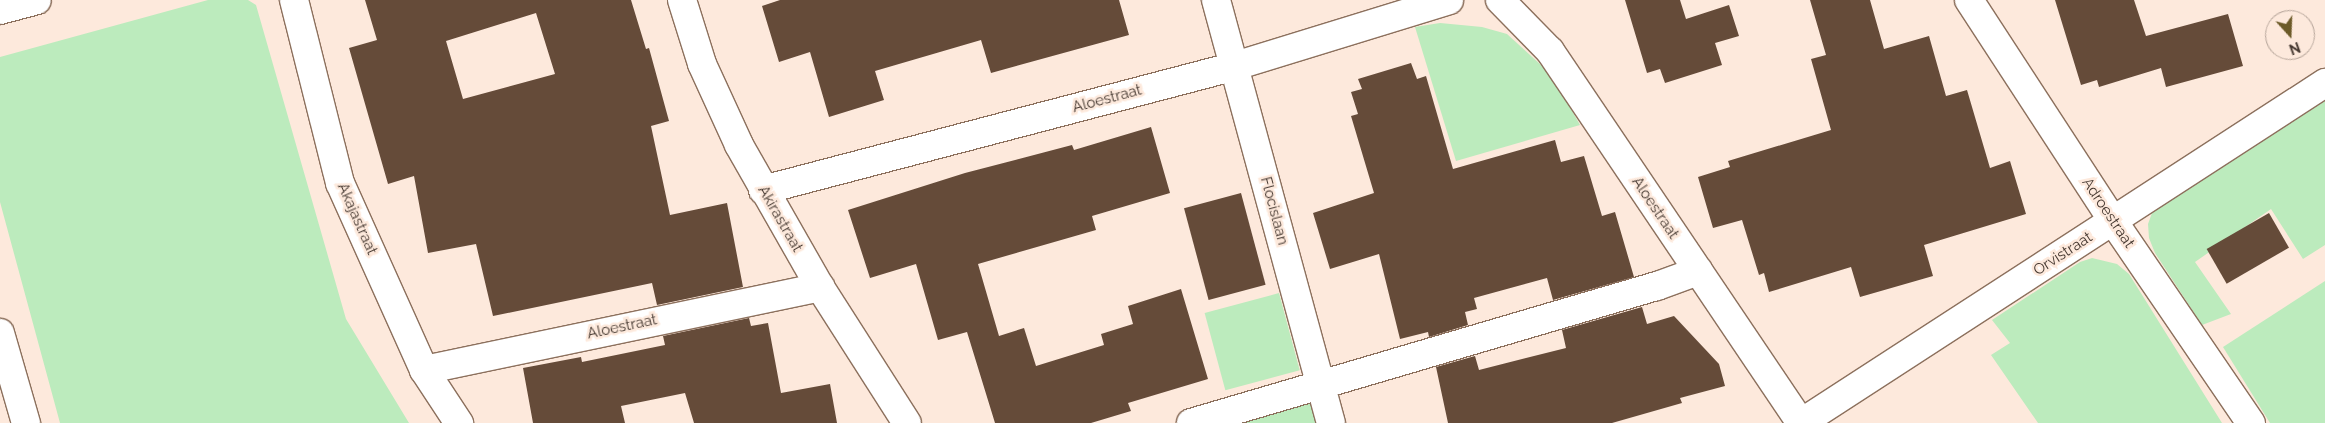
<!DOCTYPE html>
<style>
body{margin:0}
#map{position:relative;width:2325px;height:423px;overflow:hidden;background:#fde9dc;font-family:Raleway,sans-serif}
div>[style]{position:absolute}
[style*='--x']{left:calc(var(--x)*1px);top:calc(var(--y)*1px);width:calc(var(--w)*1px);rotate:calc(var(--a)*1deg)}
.green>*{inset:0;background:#bcebbd;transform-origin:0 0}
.building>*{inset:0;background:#654b39;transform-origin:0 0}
.roads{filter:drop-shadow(1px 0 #8c705d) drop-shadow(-1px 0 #8c705d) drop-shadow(0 1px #8c705d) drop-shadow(0 -1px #8c705d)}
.street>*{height:28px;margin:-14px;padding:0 14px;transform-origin:14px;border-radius:14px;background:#fff}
span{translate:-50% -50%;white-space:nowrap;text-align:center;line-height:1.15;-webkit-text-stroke:5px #fde9dc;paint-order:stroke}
.street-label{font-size:15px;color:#463931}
.north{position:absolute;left:2265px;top:10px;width:50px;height:50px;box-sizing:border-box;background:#fde9dc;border:1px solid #b4a398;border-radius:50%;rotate:160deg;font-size:14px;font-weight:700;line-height:20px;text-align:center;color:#463931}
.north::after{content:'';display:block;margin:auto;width:18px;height:22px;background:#6c5a28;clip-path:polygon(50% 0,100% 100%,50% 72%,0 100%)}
</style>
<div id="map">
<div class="green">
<i style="clip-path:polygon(208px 0,248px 0,256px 5px,346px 319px,409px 423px,60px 423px,0 202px,0 57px)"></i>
<i style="clip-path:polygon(1440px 23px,1482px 27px,1507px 34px,1552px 75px,1580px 125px,1456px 161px,1415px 27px)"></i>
<i style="clip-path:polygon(2325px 101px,2325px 245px,2303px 259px,2271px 209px,2195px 262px,2231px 314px,2202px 325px,2155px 253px,2149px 238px,2148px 224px,2152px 213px)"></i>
<i style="clip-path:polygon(2092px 258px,2117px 264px,2129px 274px,2222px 423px,2038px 423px,1991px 355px,2010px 343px,1992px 320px,2080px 262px)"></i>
<i style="clip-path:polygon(2325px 281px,2325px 423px,2270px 423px,2223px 347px)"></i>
<i style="left:1279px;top:293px;width:80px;height:77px;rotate:75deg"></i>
<i style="clip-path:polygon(1305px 402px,1312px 404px,1318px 423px,1234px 423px)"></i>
</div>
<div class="building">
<i style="clip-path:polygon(evenodd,365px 0,631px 0,646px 49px,649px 48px,669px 121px,651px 126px,670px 215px,727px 203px,743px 287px,657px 305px,652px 283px,493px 316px,476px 244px,428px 253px,414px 176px,388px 184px,349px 48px,377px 40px,365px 0,536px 13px,555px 74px,463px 99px,446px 41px,536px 13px)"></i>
<i style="clip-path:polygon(780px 0,1119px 0,1129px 35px,991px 73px,981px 40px,875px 71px,884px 100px,829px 117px,810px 52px,779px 62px,762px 6px)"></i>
<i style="clip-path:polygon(1625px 0,1680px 0,1686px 19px,1729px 5px,1739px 36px,1715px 43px,1722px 65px,1665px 83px,1660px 69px,1647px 73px)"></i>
<i style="clip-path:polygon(1810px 0,1870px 0,1884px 49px,1929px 36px,1946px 96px,1967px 90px,1990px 168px,2010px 161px,2026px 214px,1924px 245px,1933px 276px,1860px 297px,1851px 267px,1769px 292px,1764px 273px,1759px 275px,1742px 220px,1713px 228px,1698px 177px,1730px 167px,1728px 161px,1831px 130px,1811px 59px,1826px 55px)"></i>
<i style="clip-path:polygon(2055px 0,2134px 0,2146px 36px,2228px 14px,2243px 66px,2166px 87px,2161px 68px,2099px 87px,2097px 80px,2081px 85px)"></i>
<i style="clip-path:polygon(1411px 63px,1417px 79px,1426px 76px,1453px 169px,1555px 140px,1561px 162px,1584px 156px,1602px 216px,1615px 212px,1634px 277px,1553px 300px,1547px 278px,1474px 298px,1477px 309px,1465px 312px,1468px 325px,1429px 337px,1428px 332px,1400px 339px,1379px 254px,1330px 269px,1313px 213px,1374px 193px,1351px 116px,1358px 114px,1351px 92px,1362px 89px,1358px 79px)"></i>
<i style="clip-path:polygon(1151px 127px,1170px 193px,1092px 216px,1096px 230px,978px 264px,999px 336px,1024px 328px,1036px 366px,1104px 345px,1101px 334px,1133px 324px,1128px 306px,1181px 289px,1208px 379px,1128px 403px,1131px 411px,1091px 423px,995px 423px,967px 332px,938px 340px,916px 264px,870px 278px,848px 210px,965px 173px,1072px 145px,1074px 150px)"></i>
<i style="left:1241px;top:193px;width:95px;height:59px;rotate:75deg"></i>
<i style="left:2269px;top:213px;width:40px;height:72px;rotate:60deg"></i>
<i style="clip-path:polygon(1642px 307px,1647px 324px,1674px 316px,1719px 364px,1725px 386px,1680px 398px,1682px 403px,1612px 423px,1448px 423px,1436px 367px,1475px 356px,1479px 370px,1566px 348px,1562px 330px)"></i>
<i style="clip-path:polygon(749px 318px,751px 326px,768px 323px,781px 393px,830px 384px,837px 423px,694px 423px,685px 393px,621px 406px,625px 423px,533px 423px,523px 368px,581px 357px,582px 362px,665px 345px,663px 336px)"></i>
</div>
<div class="roads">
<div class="street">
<i style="--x:294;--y:0;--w:189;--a:75.9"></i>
<i style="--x:340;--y:183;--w:205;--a:65.8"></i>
<i style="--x:424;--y:370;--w:64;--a:56.6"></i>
<i style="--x:682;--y:0;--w:67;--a:72.6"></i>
<i style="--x:702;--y:64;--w:89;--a:65.4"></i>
<i style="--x:739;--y:145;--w:163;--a:60.3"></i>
<i style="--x:820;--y:287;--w:161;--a:57.4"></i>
<i style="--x:1216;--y:0;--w:438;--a:74.8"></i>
<i style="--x:1500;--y:0;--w:71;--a:45.6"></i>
<i style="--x:1550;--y:51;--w:449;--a:56"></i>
<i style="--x:1969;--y:0;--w:264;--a:56.9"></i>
<i style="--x:2113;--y:221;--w:245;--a:55.7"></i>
<i style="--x:0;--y:10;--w:38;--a:-15"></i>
<i style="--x:763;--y:190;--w:488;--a:-14.7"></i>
<i style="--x:1235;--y:66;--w:224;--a:-17.1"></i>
<i style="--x:0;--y:333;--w:94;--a:73.9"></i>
<i style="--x:424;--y:370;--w:405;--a:-11.8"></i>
<i style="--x:1191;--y:423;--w:486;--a:-16.4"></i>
<i style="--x:1657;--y:286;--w:44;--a:-20.1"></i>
<i style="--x:1801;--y:423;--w:625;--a:-32.98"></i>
</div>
</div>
<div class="street-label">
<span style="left:1107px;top:99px;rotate:-15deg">Aloestraat</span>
<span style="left:1655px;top:208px;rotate:56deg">Aloestraat</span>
<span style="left:1274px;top:211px;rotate:75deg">Flocislaan</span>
<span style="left:2108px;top:213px;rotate:56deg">Adroestraat</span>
<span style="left:357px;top:219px;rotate:66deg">Akajastraat</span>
<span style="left:780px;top:219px;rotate:60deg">Akirastraat</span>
<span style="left:2063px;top:254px;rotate:-33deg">Orvistraat</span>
<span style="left:622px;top:327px;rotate:-12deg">Aloestraat</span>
</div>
<div class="north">N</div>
</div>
